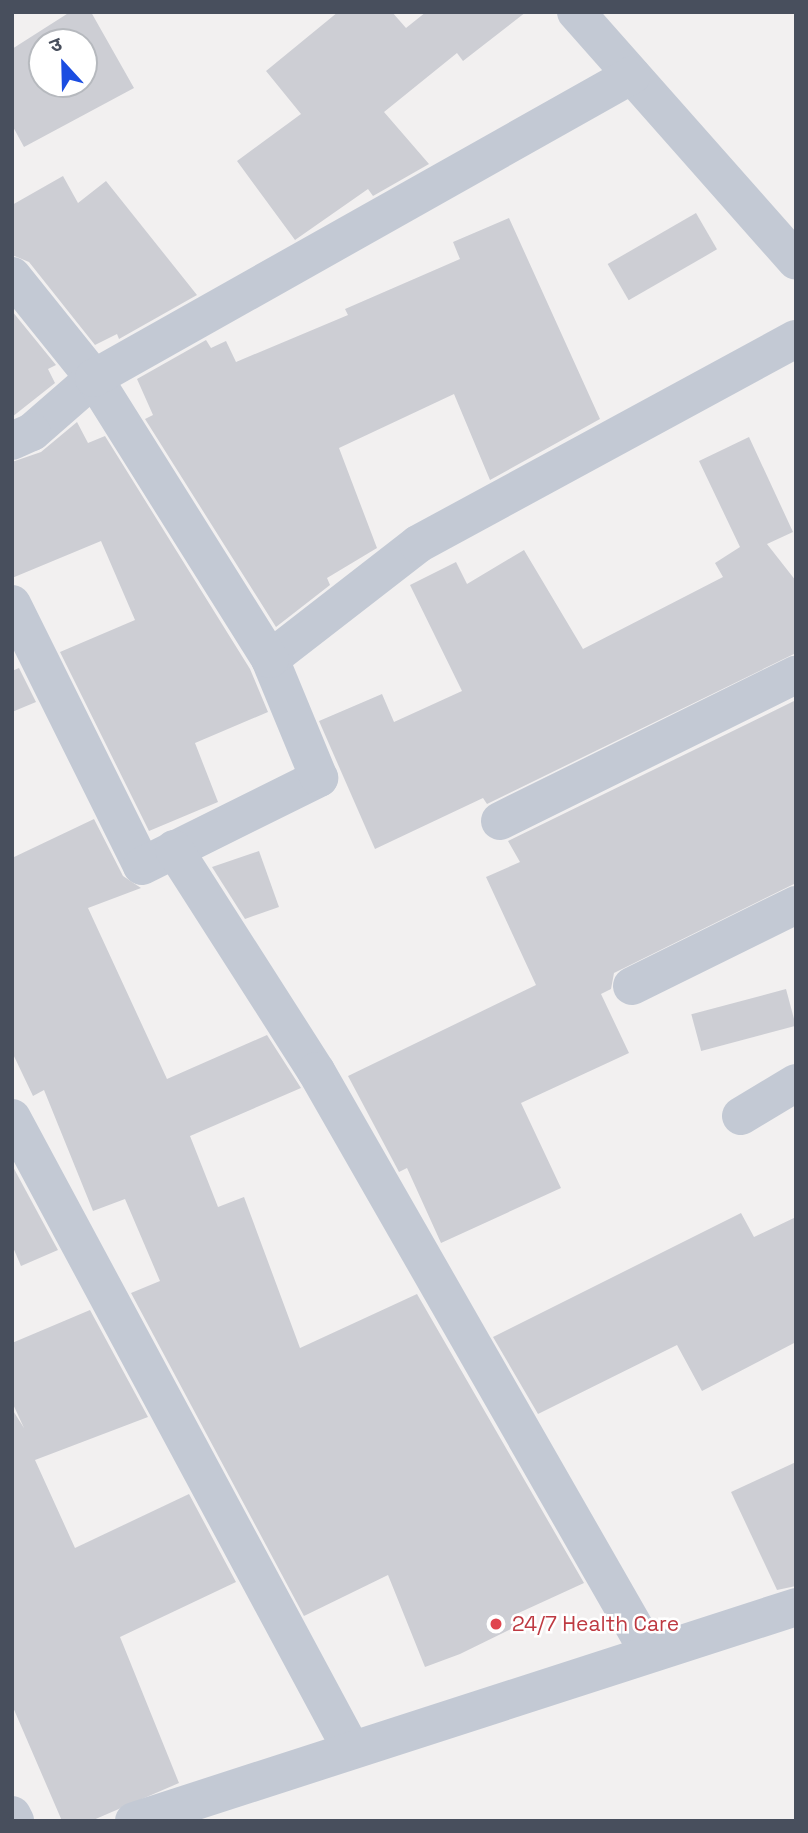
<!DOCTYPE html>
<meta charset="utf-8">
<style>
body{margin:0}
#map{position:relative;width:808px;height:1833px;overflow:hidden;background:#f2f0f0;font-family:"Space Grotesk","Noto Sans Devanagari",sans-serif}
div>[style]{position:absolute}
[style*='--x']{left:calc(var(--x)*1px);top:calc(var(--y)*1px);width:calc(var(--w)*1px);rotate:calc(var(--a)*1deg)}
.building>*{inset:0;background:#cdced4;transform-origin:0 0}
.minor>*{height:38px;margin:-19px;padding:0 19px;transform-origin:19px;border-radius:19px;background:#c3c9d4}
.dots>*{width:19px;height:19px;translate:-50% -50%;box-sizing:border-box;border:4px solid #fff;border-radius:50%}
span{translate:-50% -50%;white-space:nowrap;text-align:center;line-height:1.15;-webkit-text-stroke:5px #fff;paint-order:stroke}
.health-label{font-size:21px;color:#be3a42}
.left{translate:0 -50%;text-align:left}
.frame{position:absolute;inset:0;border:14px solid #484f5d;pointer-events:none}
.north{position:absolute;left:28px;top:28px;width:70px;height:70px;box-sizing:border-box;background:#fff;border:2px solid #b6b9be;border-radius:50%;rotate:338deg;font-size:19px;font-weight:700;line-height:28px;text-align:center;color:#484f5d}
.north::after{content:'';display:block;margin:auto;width:24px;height:32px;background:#1b4de1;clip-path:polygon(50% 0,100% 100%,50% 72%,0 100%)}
</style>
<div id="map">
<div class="building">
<i style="clip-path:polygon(evenodd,70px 12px,91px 12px,134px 88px,24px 147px,12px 125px,12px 49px,70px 12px,42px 42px,84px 42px,84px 84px,42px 84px,42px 42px)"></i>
<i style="clip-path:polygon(338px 12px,392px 12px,406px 28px,426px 12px,526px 12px,463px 61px,457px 53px,384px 112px,429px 164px,373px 196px,368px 189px,295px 240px,237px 161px,301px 114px,266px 71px)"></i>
<i style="clip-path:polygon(63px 176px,78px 203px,106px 181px,197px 295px,119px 339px,117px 334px,95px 345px,29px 262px,12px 255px,12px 205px)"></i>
<i style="left:696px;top:213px;width:42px;height:102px;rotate:60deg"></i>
<i style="clip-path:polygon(509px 218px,600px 419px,490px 480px,454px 394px,339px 448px,377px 548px,327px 578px,330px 585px,276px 627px,145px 419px,153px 415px,137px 379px,206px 340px,211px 348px,226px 341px,236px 362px,348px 315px,345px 309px,460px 259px,453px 242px)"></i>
<i style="clip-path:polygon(12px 311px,56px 365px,48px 369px,55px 383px,12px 417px)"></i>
<i style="clip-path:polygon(77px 422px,88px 443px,105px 436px,250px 669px,268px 712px,195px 743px,218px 802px,149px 831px,60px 652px,135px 620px,101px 541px,12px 578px,12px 462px,41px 452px)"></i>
<i style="clip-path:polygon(749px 437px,793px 532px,767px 544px,796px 581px,796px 653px,487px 804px,483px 798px,375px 849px,319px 721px,382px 694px,394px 722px,462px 691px,410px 585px,456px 562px,467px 584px,524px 550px,583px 649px,723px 577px,715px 563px,740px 547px,699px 461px)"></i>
<i style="clip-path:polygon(19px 668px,36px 702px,12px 712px,12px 671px)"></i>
<i style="clip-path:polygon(796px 700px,796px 883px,614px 973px,611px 989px,601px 994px,629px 1053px,521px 1103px,561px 1188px,441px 1243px,407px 1168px,399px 1172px,348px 1076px,536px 985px,486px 877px,520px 862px,508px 841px)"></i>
<i style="clip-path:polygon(94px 819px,123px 876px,141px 888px,88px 908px,167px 1079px,267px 1035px,301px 1088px,190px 1136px,218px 1207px,244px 1197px,300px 1348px,417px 1294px,584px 1583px,512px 1616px,517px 1626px,460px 1654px,425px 1667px,388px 1575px,304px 1616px,131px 1293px,160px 1281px,125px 1199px,93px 1211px,44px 1090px,33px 1096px,12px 1052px,12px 858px)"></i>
<i style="clip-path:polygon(259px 851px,279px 907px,245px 919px,212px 867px)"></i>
<i style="left:786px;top:989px;width:38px;height:98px;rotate:75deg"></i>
<i style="clip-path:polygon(12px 1165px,58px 1250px,21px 1266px,12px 1245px)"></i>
<i style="clip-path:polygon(741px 1213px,754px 1237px,796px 1217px,796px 1342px,702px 1391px,677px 1345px,538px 1414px,493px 1337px)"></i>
<i style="clip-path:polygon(90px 1310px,148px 1417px,35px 1460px,75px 1548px,189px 1494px,236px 1582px,120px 1637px,179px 1783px,91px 1821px,62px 1821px,12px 1705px,12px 1409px,24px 1428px,12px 1402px,12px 1343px)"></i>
<i style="clip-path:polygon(796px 1462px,796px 1586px,777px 1590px,731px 1492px)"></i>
</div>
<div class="minor">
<i style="--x:576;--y:12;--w:332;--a:48.5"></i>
<i style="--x:12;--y:276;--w:131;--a:51.2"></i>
<i style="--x:94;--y:378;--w:82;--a:138.9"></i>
<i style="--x:32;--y:432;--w:22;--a:156"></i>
<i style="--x:12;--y:604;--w:292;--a:63.6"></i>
<i style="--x:142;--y:866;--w:198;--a:-26.4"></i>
<i style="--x:319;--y:778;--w:129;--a:-112.4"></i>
<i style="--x:270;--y:659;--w:187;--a:-37.8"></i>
<i style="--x:418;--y:544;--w:430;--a:-28.5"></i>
<i style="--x:270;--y:659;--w:332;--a:-122.1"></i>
<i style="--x:94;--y:378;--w:617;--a:-29.39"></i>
<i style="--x:500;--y:821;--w:330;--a:-26.3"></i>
<i style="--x:174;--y:849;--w:264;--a:57.4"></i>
<i style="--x:316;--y:1071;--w:668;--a:60.21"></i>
<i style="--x:632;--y:986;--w:183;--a:-26.3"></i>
<i style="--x:741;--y:1116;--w:64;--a:-31"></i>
<i style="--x:12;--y:1118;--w:714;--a:61.75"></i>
<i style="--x:12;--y:1815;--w:7;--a:63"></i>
<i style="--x:134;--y:1821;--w:696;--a:-17.91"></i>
</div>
<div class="dots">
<i style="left:496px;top:1624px;background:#e0444e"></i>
</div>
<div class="health-label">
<span class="left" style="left:512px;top:1624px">24/7 Health Care</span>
</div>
<div class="frame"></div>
<div class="north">उ</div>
</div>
